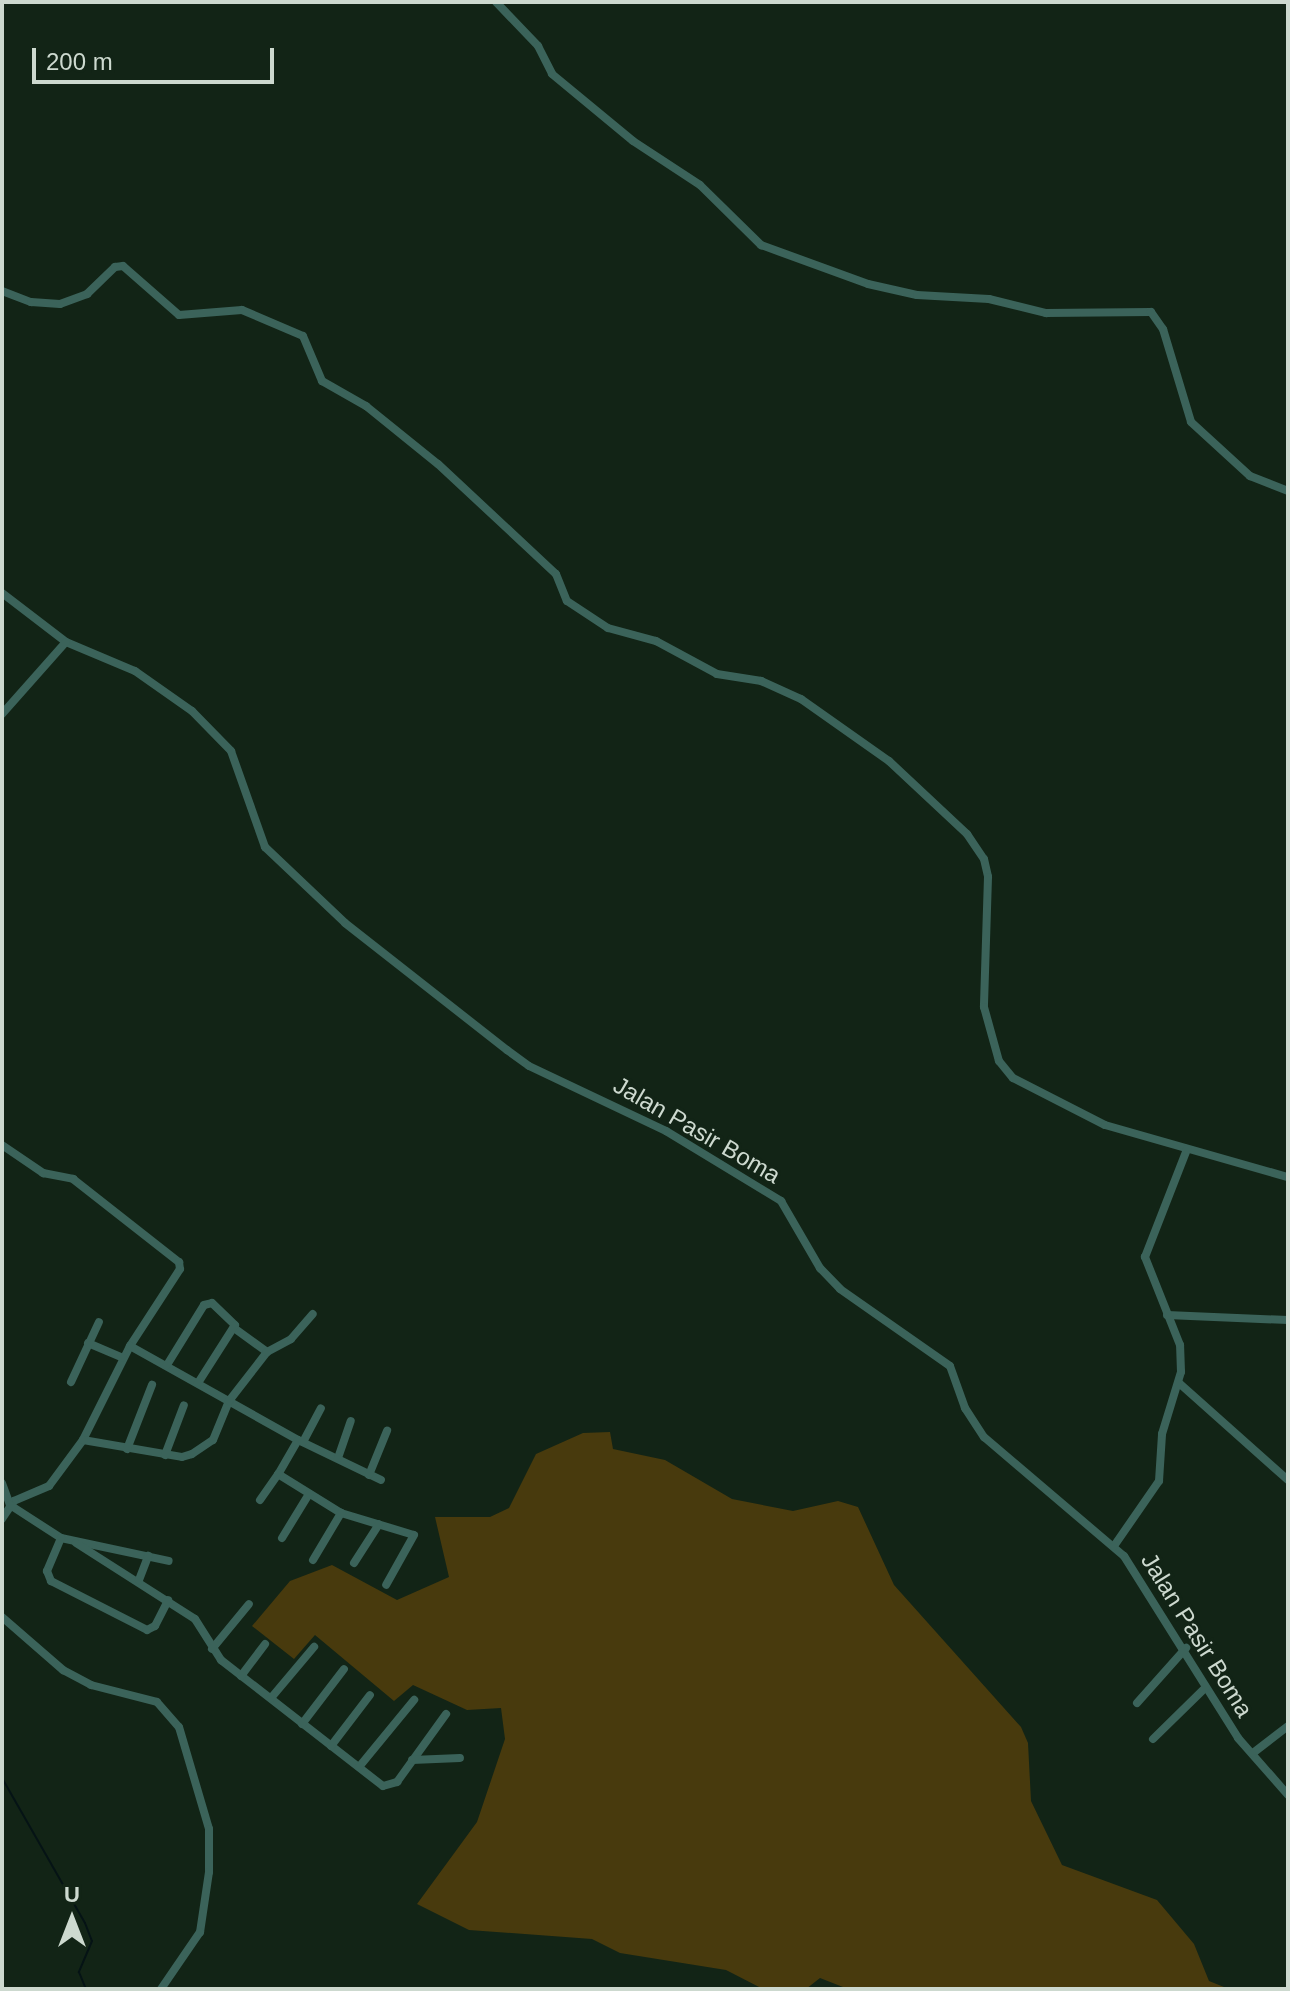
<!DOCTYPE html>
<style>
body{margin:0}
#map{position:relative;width:1290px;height:1991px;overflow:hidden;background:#122416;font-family:Arial,sans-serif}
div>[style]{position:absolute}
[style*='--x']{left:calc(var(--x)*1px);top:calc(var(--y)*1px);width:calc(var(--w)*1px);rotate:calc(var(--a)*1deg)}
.green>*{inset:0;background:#483a0d}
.stream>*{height:2px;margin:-1px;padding:0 1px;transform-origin:1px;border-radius:1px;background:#051315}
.minor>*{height:8px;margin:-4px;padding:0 4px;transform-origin:4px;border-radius:4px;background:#3b635a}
span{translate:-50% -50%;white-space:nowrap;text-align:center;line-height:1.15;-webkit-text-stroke:6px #122416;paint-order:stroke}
.street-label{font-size:24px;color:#cdd9cf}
.frame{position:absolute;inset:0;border:4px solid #cdd9cf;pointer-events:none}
.north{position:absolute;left:32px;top:1879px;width:80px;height:80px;-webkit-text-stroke:6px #122416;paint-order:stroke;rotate:0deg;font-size:22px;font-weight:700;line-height:32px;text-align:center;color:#cdd9cf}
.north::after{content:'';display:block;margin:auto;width:28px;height:36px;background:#cdd9cf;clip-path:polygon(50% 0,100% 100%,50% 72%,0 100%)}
.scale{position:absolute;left:32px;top:48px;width:242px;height:36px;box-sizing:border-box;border:4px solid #cdd9cf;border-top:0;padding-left:10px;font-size:24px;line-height:28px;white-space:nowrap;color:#cdd9cf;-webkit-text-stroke:6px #122416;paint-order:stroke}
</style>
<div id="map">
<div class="green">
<i style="clip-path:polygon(610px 1432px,613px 1449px,665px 1460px,732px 1499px,793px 1511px,838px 1501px,858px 1507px,894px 1585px,1021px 1727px,1028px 1743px,1031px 1801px,1062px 1865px,1157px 1900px,1194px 1944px,1209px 1981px,1229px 1989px,848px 1989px,820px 1978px,806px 1989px,763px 1989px,726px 1970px,620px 1953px,592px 1939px,469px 1930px,417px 1904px,477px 1822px,505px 1739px,501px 1708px,467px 1710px,413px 1685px,394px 1701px,315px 1635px,294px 1659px,252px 1626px,290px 1581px,332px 1565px,397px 1600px,449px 1577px,435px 1517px,490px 1517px,509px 1508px,536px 1454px,583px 1433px)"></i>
</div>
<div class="stream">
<i style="--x:2;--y:1778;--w:167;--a:60.2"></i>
<i style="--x:85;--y:1923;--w:19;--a:69"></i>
<i style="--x:92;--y:1941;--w:34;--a:113"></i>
<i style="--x:79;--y:1972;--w:18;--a:68"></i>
</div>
<div class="minor">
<i style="--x:496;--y:2;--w:61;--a:46.3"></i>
<i style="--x:538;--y:46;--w:31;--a:63"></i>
<i style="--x:552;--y:74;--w:105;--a:39.6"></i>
<i style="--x:633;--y:141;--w:80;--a:33.3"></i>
<i style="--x:700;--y:185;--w:86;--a:44.5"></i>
<i style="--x:761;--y:245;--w:114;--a:20"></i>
<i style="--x:868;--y:284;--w:50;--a:12.7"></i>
<i style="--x:917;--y:295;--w:72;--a:3.2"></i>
<i style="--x:989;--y:299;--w:59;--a:13.8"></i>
<i style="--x:1046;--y:313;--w:105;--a:-0.5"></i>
<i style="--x:1151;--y:312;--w:21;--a:55"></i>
<i style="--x:1163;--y:329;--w:97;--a:73.2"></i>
<i style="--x:1191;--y:422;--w:80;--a:42.5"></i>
<i style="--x:1250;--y:476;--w:41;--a:21.5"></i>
<i style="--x:2;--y:291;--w:31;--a:21"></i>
<i style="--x:31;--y:302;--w:29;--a:4"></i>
<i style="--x:60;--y:304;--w:29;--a:-20"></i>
<i style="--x:87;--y:294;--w:39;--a:-44"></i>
<i style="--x:115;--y:267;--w:8;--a:-7"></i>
<i style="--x:123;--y:266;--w:74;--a:41.2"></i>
<i style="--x:179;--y:315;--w:63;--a:-4.5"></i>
<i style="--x:242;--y:310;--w:66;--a:23.1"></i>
<i style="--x:303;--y:336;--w:49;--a:67.1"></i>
<i style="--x:322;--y:381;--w:51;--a:29.6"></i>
<i style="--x:366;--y:406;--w:92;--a:38.9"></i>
<i style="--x:438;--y:464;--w:161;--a:43"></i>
<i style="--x:556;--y:574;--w:29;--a:68"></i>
<i style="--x:567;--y:601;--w:49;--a:33.4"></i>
<i style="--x:608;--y:628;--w:50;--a:15.2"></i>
<i style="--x:656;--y:641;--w:69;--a:28.4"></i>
<i style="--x:717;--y:674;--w:45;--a:9"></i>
<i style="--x:761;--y:681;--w:44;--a:24.2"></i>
<i style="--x:801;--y:699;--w:108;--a:35.2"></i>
<i style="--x:889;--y:761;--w:107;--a:43.1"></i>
<i style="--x:967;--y:834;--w:30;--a:56"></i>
<i style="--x:984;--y:859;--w:18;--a:77"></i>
<i style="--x:988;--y:877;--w:130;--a:91.8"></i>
<i style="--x:984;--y:1007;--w:56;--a:74.5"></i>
<i style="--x:999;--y:1061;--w:22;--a:51"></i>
<i style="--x:1013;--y:1078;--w:103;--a:27.1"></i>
<i style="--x:1105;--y:1125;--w:190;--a:15.9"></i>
<i style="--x:2;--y:593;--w:81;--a:37.4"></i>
<i style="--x:66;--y:642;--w:75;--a:22.8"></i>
<i style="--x:135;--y:671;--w:70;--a:35.1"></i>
<i style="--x:192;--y:711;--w:56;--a:45.7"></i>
<i style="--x:231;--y:751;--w:102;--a:70.5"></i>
<i style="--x:265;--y:847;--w:110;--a:43.5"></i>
<i style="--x:345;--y:923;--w:206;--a:38.1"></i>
<i style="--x:507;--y:1050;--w:27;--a:36"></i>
<i style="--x:529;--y:1066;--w:152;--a:25.4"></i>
<i style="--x:666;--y:1131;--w:135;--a:31.3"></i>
<i style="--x:781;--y:1201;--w:78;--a:59.8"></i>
<i style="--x:820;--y:1268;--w:29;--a:46"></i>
<i style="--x:840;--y:1289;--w:134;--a:35"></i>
<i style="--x:950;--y:1366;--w:45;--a:70.3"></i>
<i style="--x:965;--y:1408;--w:35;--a:57"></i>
<i style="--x:984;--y:1437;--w:184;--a:40.4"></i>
<i style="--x:1124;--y:1556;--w:215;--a:57.9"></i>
<i style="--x:1238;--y:1738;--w:76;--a:48.7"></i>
<i style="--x:2;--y:714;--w:96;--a:-48.4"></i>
<i style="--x:2;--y:1145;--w:50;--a:34.3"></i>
<i style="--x:43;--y:1173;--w:31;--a:11"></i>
<i style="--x:73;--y:1179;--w:135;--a:38.1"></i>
<i style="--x:179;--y:1262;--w:7;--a:82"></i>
<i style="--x:180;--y:1269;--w:92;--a:123"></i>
<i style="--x:130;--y:1346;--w:105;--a:116.6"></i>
<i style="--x:83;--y:1440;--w:57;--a:126.5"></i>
<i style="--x:49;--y:1486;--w:38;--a:157"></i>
<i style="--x:14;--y:1501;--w:22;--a:124"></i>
<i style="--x:1167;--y:1315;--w:121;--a:2.4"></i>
<i style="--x:234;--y:1328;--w:41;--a:36"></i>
<i style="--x:88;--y:1343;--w:38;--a:23"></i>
<i style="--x:130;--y:1346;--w:193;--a:29.2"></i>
<i style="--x:298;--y:1440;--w:92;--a:25.7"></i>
<i style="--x:167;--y:1365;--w:70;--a:-58.3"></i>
<i style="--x:204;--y:1305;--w:8;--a:-14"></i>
<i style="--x:212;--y:1303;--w:32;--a:44"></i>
<i style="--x:235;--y:1325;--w:69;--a:122.5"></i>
<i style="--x:71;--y:1382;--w:66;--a:-65"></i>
<i style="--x:1179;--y:1383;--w:146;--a:41.7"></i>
<i style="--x:83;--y:1440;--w:100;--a:9.7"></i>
<i style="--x:182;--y:1457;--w:10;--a:-17"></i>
<i style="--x:192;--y:1454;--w:25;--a:-34"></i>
<i style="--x:213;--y:1440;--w:42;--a:-67.7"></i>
<i style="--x:229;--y:1401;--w:62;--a:-52.2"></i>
<i style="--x:267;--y:1352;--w:27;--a:-28"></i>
<i style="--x:291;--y:1339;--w:33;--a:-49"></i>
<i style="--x:298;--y:1440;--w:39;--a:120"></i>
<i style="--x:278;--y:1474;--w:74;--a:31.8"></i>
<i style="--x:341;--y:1513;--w:76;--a:16.8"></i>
<i style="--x:414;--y:1535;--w:57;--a:119.2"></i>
<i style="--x:303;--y:1442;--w:38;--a:-62"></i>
<i style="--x:127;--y:1449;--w:69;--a:-68.7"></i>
<i style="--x:165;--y:1455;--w:53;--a:-69.2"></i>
<i style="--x:338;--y:1458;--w:39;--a:-71"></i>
<i style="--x:369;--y:1475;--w:48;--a:-67.8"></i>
<i style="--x:2;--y:1483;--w:23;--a:70"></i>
<i style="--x:10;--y:1505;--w:61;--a:32.9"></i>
<i style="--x:61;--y:1538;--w:110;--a:12"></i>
<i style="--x:260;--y:1500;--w:32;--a:-55"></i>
<i style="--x:61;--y:1538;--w:36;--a:113"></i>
<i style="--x:47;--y:1571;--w:11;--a:68"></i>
<i style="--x:51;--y:1581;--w:108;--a:27"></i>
<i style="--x:147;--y:1630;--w:9;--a:-27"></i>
<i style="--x:155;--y:1626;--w:29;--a:-63"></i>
<i style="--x:282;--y:1538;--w:52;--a:-58.5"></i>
<i style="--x:76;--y:1543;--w:141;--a:32.6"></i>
<i style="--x:195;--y:1619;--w:49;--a:57.6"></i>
<i style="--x:221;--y:1660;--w:205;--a:37.9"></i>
<i style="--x:383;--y:1786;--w:15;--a:-16"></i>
<i style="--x:397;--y:1782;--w:84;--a:-54.2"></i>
<i style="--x:1114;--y:1546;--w:79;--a:-55.3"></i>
<i style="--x:1159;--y:1481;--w:47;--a:-86.3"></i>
<i style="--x:1162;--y:1434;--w:65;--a:-73"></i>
<i style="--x:1181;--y:1372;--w:27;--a:-92"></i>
<i style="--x:1180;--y:1345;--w:95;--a:-111.7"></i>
<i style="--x:1145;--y:1257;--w:116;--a:-68.7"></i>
<i style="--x:313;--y:1560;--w:55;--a:-59.2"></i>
<i style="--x:354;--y:1563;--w:46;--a:-57.3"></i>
<i style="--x:139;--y:1580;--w:26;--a:-69"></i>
<i style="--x:2;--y:1617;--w:81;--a:41"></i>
<i style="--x:63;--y:1670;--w:32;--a:28"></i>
<i style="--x:91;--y:1685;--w:68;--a:14.4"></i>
<i style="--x:157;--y:1702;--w:33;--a:49"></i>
<i style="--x:179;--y:1727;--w:106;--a:73.6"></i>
<i style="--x:209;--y:1829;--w:43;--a:90"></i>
<i style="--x:209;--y:1872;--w:61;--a:98.5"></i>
<i style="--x:200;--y:1932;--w:69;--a:124.4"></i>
<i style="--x:212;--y:1649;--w:58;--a:-50.6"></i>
<i style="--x:241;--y:1676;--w:40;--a:-53"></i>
<i style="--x:271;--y:1698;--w:67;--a:-49.9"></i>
<i style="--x:1137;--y:1703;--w:74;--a:-48.3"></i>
<i style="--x:302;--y:1724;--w:69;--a:-52.6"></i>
<i style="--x:1153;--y:1739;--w:73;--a:-44.4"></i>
<i style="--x:331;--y:1746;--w:64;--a:-52.6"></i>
<i style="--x:1253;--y:1753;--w:44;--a:-37.6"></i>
<i style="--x:412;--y:1760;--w:48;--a:-2.4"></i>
<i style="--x:359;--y:1767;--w:87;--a:-50.6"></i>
</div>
<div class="street-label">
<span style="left:697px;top:1130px;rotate:30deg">Jalan Pasir Boma</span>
<span style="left:1197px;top:1635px;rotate:58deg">Jalan Pasir Boma</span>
</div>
<div class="frame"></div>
<div class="north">U</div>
<div class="scale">200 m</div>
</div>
